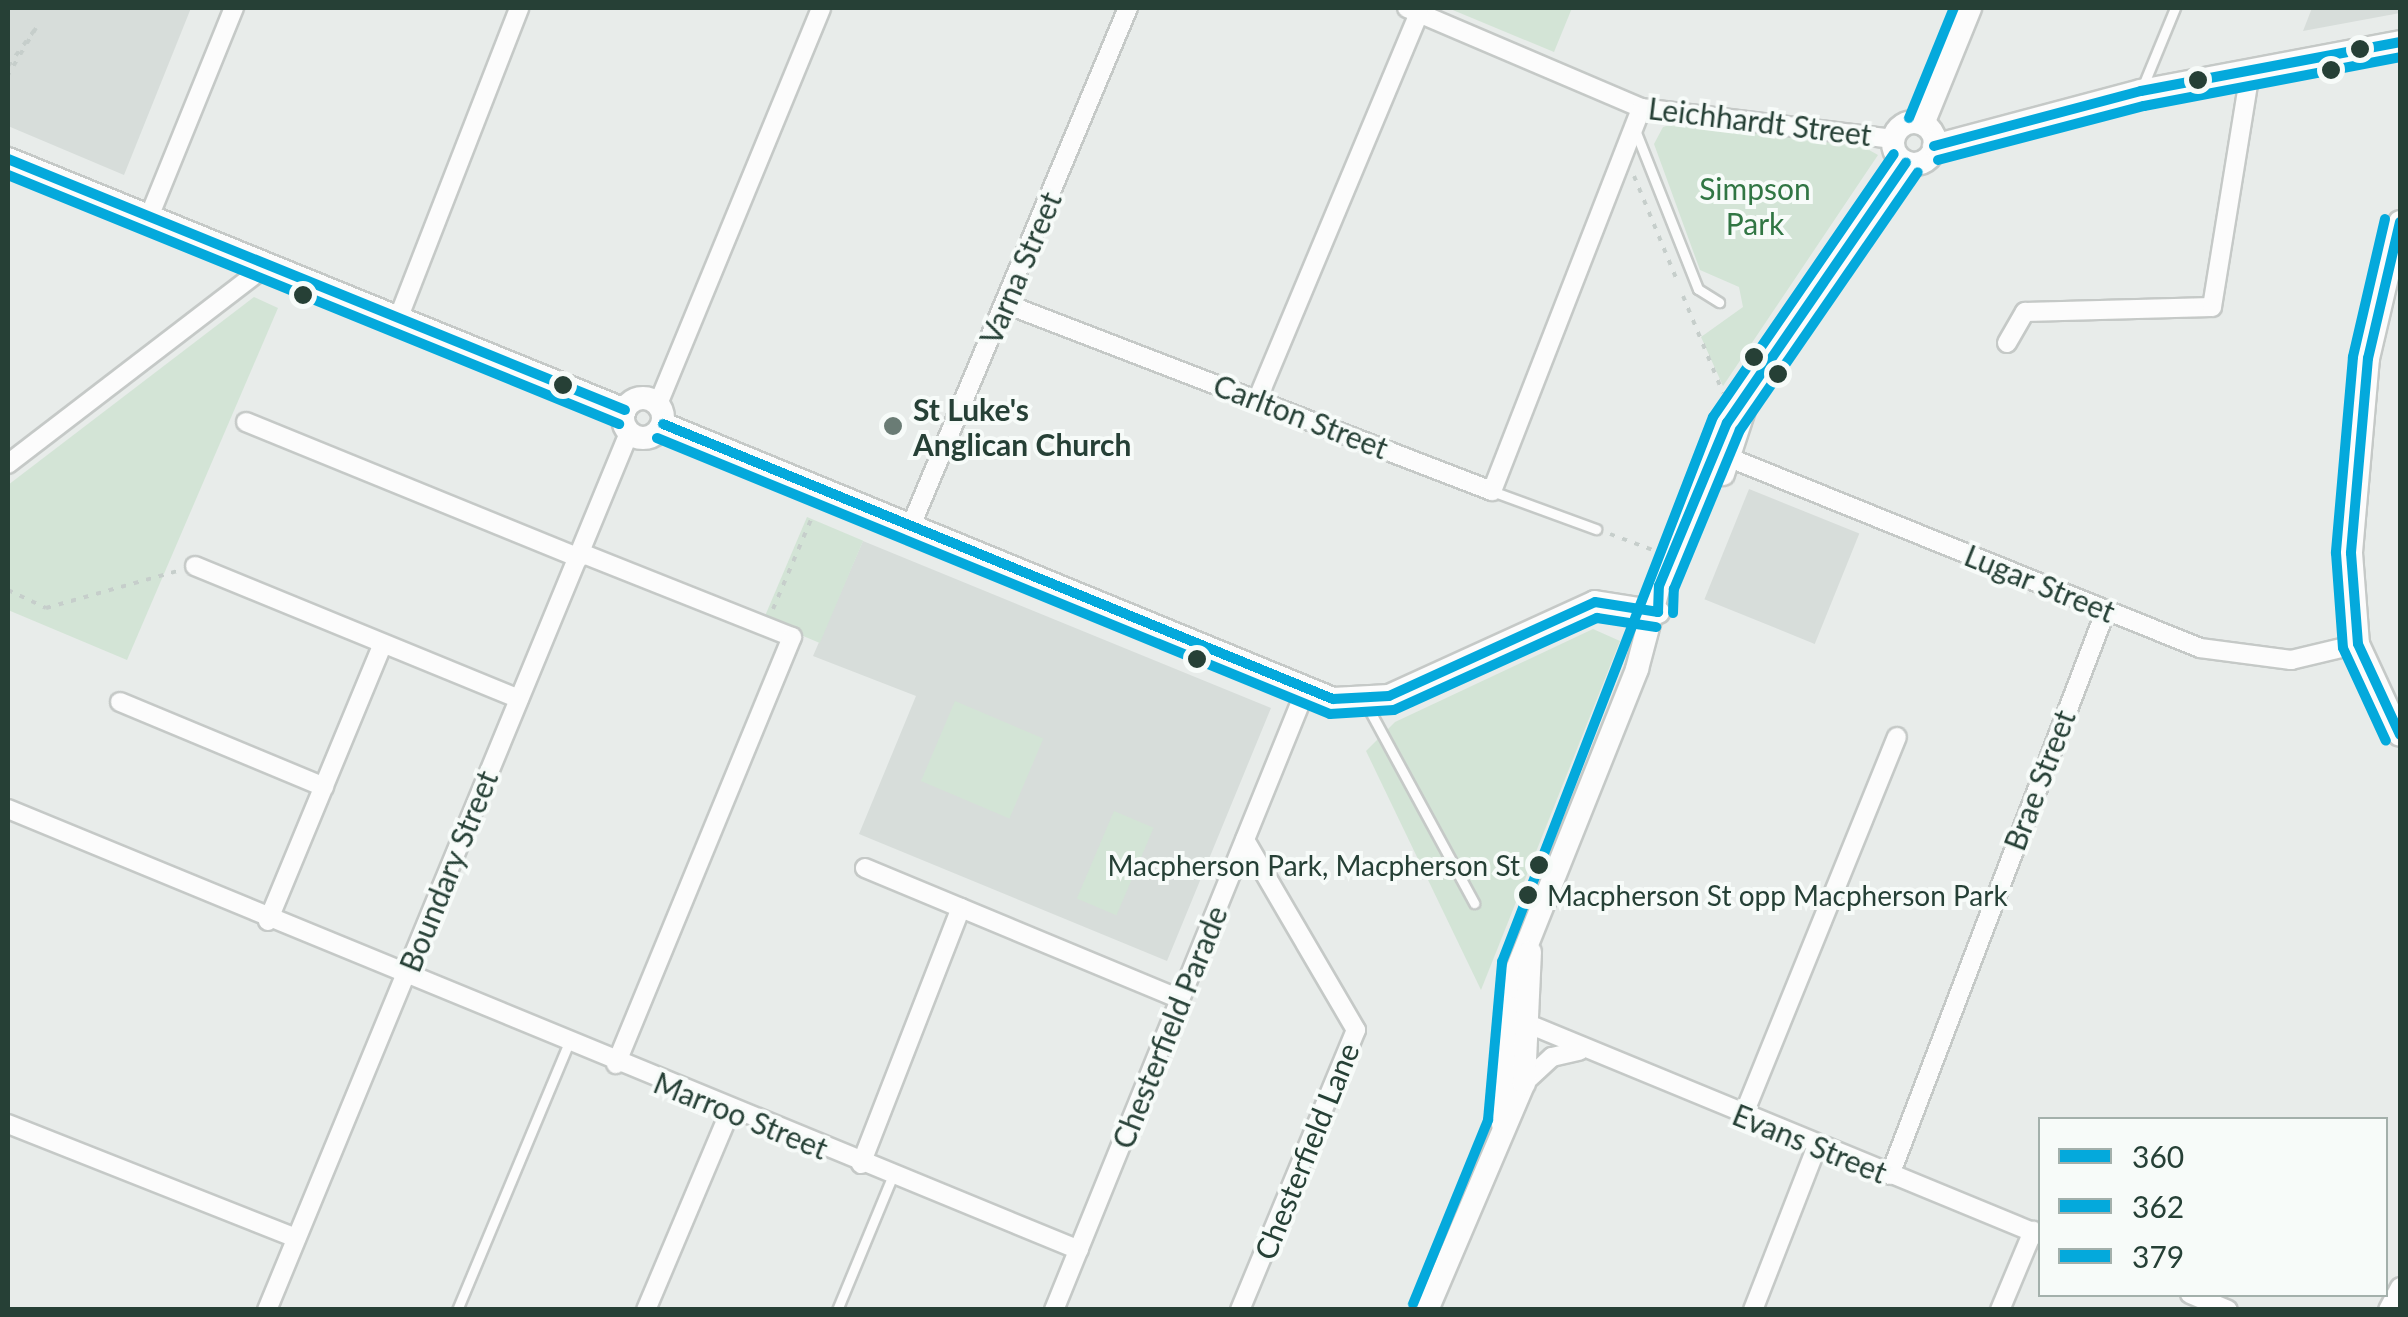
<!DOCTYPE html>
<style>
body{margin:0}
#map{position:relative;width:2408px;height:1317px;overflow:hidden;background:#e8ecea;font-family:Lato,sans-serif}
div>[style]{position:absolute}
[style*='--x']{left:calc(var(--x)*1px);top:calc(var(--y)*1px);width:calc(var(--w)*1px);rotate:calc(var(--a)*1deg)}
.built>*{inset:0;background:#d7ddda;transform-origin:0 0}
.green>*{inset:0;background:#d3e4d6;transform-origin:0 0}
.path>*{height:4px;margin-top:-2px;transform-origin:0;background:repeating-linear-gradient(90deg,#c6cecb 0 5px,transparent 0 13px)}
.roads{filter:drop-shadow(2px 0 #c5c9c7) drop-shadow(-2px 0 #c5c9c7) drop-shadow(0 2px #c5c9c7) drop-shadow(0 -2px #c5c9c7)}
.lane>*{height:9px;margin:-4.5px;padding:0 4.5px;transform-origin:4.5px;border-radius:4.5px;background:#fcfcfc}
.street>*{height:18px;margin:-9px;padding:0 9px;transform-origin:9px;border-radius:9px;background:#fcfcfc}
.secondary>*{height:22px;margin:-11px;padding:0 11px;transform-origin:11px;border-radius:11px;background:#fcfcfc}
.secondary>.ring{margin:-11px;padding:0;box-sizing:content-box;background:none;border:22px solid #fcfcfc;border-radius:50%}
.bus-1>*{height:10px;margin:-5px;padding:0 5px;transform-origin:5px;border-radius:5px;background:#04a9dc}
.bus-2>*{height:10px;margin:-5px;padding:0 5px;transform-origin:5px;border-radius:5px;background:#04a9dc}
.bus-3>*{height:10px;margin:-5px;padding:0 5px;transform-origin:5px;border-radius:5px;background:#04a9dc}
.dots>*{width:28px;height:28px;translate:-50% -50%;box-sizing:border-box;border:5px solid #f7fbf9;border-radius:50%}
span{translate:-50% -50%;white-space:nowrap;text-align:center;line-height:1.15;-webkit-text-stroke:8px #f7fbf9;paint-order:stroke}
.bus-label{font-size:28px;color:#264036}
.right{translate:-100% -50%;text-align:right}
.left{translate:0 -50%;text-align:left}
.street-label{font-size:30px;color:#264036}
.park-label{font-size:30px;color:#317644}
.poi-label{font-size:30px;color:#264036;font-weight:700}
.frame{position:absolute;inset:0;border:10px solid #264036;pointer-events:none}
.legend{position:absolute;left:2038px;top:1117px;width:350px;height:180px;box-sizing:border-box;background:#f7fbf9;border:2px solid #a3b0ab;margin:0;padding:12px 18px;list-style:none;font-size:30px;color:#264036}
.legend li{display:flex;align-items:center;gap:20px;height:50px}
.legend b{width:50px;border:2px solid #a3b0ab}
</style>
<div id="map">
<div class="built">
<i style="clip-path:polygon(8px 8px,191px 8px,124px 175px,8px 126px)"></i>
<i style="clip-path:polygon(2312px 8px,2400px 8px,2400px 13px,2303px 31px)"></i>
<i style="left:1749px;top:489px;width:119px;height:119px;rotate:22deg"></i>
<i style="clip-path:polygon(863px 541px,1271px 708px,1167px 961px,859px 834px,916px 696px,813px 656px)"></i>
</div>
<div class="green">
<i style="clip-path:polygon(1448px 8px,1572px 8px,1554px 52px)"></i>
<i style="clip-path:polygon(1680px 122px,1853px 141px,1878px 155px,1723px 386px,1701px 337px,1743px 307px,1739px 287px,1700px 270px,1654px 144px,1663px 127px)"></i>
<i style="clip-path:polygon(254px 297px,278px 308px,127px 660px,8px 610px,8px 485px)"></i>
<i style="left:807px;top:517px;width:61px;height:111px;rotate:23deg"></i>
<i style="clip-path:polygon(1593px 629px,1620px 641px,1481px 990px,1366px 751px,1395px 722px)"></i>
<i style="left:955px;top:701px;width:96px;height:87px;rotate:23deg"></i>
<i style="left:1114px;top:811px;width:43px;height:95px;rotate:23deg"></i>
</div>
<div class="path">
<i style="--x:8;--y:66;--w:47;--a:-53.6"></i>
<i style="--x:36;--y:28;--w:55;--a:120.8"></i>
<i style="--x:1634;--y:176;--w:110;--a:67.6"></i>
<i style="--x:1683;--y:296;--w:105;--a:67.6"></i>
<i style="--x:1610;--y:534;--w:46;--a:20.4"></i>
<i style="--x:8;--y:590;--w:42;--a:25.3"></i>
<i style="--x:46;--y:608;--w:137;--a:-15.7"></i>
<i style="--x:773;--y:609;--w:100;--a:-67"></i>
</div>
<div class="roads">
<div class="lane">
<i style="--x:2142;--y:88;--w:87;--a:-67.6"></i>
<i style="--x:1635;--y:130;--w:171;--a:68.4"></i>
<i style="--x:1698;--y:289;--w:25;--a:32"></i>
<i style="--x:1492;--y:491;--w:111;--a:20.1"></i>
<i style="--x:1365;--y:702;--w:229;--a:61.5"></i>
<i style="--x:457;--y:1310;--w:287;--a:-67.3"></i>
<i style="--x:837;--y:1310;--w:144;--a:-67.5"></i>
</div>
<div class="street">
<i style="--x:1407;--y:8;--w:254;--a:23.1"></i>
<i style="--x:1641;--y:108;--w:254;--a:7"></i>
<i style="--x:149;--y:217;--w:226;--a:-67.9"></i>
<i style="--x:1006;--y:304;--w:521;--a:21.05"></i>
<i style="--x:1492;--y:491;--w:411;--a:-68.7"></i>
<i style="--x:398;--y:319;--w:334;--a:-68.7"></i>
<i style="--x:2007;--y:343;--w:36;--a:-60"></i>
<i style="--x:2025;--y:312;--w:187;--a:-1.5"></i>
<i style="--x:2212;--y:307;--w:238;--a:-80.8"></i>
<i style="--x:1258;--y:398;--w:417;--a:-67.3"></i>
<i style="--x:658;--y:404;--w:428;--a:-67.6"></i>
<i style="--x:246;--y:422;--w:360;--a:22.2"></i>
<i style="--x:1730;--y:458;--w:507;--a:22.01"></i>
<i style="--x:2200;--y:648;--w:92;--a:7.5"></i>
<i style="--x:2291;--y:660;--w:69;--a:-13.4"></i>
<i style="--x:8;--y:464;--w:325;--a:-37.5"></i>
<i style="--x:910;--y:528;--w:564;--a:-67.26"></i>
<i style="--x:581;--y:553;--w:227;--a:21.7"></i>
<i style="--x:792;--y:637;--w:462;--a:112.4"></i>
<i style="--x:195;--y:566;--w:350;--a:22.3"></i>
<i style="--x:120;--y:702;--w:221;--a:22.6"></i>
<i style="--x:8;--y:809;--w:1158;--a:22.38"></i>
<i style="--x:865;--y:868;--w:341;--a:22.6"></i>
<i style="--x:268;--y:921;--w:300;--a:-67.5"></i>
<i style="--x:1526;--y:1023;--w:556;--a:22.41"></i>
<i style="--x:1524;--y:1083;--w:38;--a:-43"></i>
<i style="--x:1552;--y:1057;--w:28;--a:-13"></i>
<i style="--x:1743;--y:1116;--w:409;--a:-67.9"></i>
<i style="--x:8;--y:1124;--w:310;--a:21.6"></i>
<i style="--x:861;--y:1164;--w:275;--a:-68.7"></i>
<i style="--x:1890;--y:1175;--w:605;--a:-69.08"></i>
<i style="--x:2190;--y:1294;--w:41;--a:22.8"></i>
<i style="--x:267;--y:1310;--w:949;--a:-67.57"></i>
<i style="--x:646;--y:1310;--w:216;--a:-67.1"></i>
<i style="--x:1054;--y:1310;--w:670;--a:-67.91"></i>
<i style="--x:1240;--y:1310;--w:303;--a:-67.5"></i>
<i style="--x:1356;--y:1030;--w:220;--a:-120.3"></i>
<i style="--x:1753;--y:1310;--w:176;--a:-68.7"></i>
<i style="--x:2000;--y:1310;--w:86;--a:-67.3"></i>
<i style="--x:2388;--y:1310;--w:26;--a:-62"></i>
</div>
<div class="secondary">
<i class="ring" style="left:1893px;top:122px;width:20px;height:20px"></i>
<i style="--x:1923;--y:124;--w:125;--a:-67.9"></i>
<i style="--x:1934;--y:146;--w:214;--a:-14.9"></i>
<i style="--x:2141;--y:91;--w:264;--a:-10.7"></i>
<i style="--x:8;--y:159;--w:666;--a:22.14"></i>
<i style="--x:2400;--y:222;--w:140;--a:103.2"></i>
<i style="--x:2368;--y:358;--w:196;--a:95"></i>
<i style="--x:2351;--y:553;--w:91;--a:85.6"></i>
<i style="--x:2358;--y:644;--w:100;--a:65.2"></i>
<i class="ring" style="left:623px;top:398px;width:18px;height:18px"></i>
<i style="--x:663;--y:424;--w:724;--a:22.32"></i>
<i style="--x:1333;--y:699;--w:56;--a:-3.1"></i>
<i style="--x:1389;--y:696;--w:226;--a:-24.5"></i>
<i style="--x:1595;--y:602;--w:64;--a:9"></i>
<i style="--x:1723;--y:474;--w:77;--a:-71.8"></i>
<i style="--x:1503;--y:1124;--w:137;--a:-87.1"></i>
<i style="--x:1510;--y:987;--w:342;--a:-68.2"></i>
<i style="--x:1637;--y:669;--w:86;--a:-75.2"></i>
<i style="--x:1659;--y:586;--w:177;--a:-67.4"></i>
<i style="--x:1727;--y:423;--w:316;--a:-55.5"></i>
<i style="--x:1427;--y:1310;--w:247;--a:-66.9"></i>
<i style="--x:1524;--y:1083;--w:131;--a:-87.4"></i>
</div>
</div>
<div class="bus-1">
<i style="--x:1934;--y:146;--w:214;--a:-14.9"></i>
<i style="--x:2141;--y:91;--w:264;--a:-10.7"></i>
<i style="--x:8;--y:159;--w:666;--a:22.14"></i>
<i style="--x:2400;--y:222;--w:140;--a:103.2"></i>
<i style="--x:2368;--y:358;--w:196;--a:95"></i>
<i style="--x:2351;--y:553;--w:91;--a:85.6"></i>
<i style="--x:2358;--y:644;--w:100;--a:65.2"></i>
<i style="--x:663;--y:424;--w:724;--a:22.32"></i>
<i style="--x:1333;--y:699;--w:56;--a:-3.1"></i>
<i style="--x:1389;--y:696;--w:226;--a:-24.5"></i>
<i style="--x:1595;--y:602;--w:64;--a:9"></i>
<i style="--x:1658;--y:612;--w:26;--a:-88"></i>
<i style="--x:1659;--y:586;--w:177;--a:-67.4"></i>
<i style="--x:1727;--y:423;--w:316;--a:-55.5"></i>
</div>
<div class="bus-2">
<i style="--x:1938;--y:160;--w:213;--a:-14.7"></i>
<i style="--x:2144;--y:106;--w:261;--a:-10.8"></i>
<i style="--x:8;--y:175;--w:660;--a:22.17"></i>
<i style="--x:2385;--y:219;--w:142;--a:103.1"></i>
<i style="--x:2353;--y:357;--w:197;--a:95"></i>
<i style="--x:2336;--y:553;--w:95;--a:85.8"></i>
<i style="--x:2343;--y:648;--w:102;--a:65.2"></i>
<i style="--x:657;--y:438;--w:727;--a:22.3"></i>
<i style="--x:1330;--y:714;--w:64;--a:-3.6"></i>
<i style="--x:1394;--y:710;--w:223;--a:-24.4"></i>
<i style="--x:1597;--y:618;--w:60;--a:8.7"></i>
<i style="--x:1673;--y:613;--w:24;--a:-88"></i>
<i style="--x:1674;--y:589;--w:172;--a:-67.5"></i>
<i style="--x:1740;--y:430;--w:313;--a:-55.4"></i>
</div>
<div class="bus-3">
<i style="--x:1909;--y:118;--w:119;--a:-67.8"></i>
<i style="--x:1413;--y:1304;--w:199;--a:-67.8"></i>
<i style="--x:1488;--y:1120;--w:159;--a:-84.9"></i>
<i style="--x:1502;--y:962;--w:584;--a:-68.84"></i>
<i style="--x:1713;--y:417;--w:319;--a:-55.5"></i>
</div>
<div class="dots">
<i style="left:2360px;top:49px;background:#264036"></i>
<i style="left:2331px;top:70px;background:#264036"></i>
<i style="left:2198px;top:80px;background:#264036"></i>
<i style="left:303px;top:295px;background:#264036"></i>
<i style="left:1754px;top:357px;background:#264036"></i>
<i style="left:1778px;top:374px;background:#264036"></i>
<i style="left:563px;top:385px;background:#264036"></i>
<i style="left:893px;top:426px;background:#6a7c75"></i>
<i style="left:1197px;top:659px;background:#264036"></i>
<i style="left:1539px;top:865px;background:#264036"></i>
<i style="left:1528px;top:895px;background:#264036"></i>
</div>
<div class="bus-label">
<span class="right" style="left:1520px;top:865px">Macpherson Park, Macpherson St</span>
<span class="left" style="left:1547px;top:895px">Macpherson St opp Macpherson Park</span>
</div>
<div class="street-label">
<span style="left:1760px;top:121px;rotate:7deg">Leichhardt Street</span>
<span style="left:1020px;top:268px;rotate:-67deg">Varna Street</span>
<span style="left:1301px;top:416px;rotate:21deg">Carlton Street</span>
<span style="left:2040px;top:583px;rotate:22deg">Lugar Street</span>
<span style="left:2039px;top:780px;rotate:-69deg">Brae Street</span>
<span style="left:448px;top:871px;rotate:-68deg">Boundary Street</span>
<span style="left:1169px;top:1027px;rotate:-68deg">Chesterfield Parade</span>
<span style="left:741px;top:1115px;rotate:22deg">Marroo Street</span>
<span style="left:1810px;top:1143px;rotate:22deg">Evans Street</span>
<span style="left:1306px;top:1151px;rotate:-68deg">Chesterfield Lane</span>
</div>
<div class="park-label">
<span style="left:1755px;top:205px">Simpson<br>Park</span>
</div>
<div class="poi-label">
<span class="left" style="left:913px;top:426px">St Luke's<br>Anglican Church</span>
</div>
<div class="frame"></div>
<ul class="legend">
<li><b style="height:12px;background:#04a9dc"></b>360</li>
<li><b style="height:12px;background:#04a9dc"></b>362</li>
<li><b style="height:12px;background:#04a9dc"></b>379</li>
</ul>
</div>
